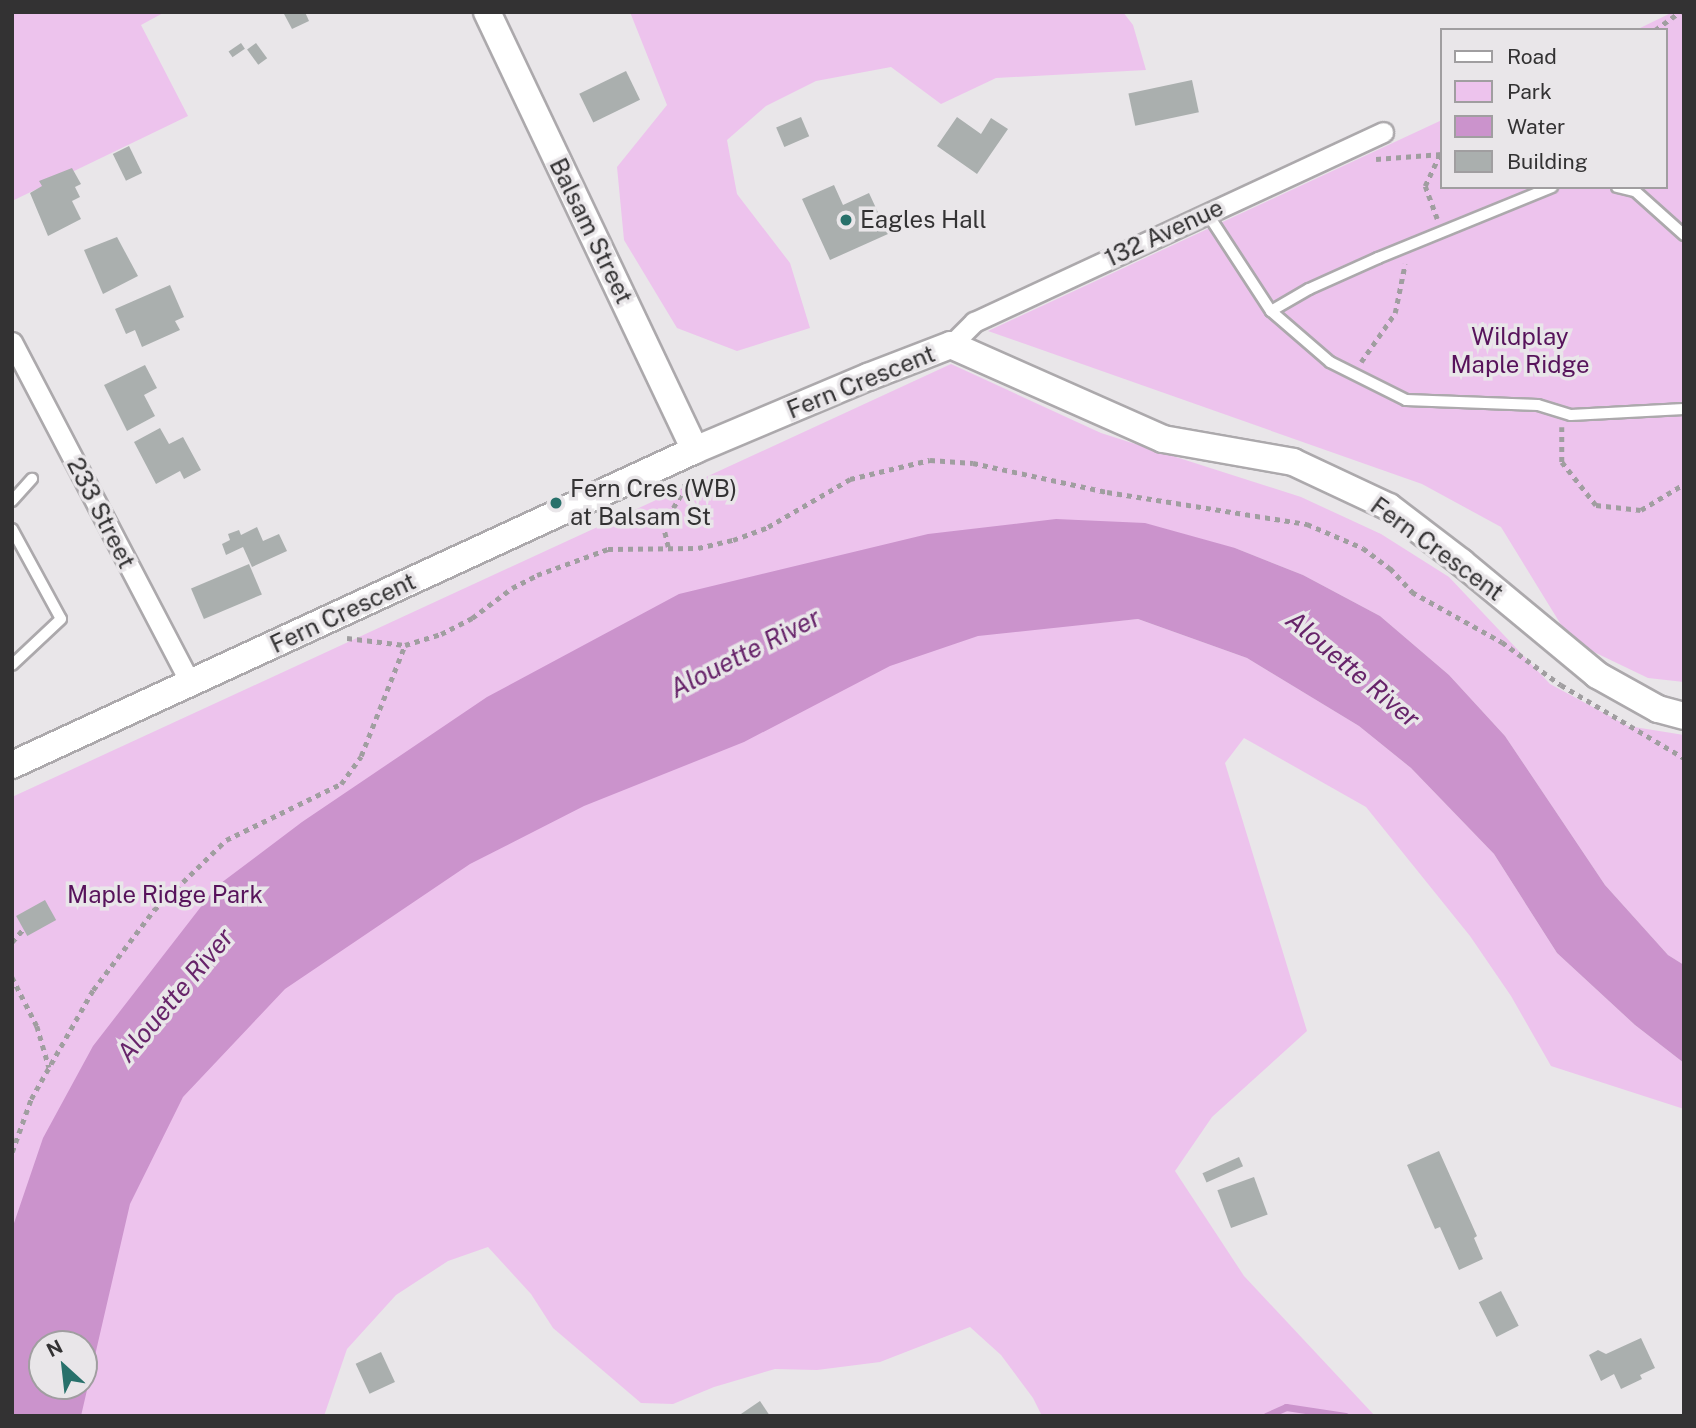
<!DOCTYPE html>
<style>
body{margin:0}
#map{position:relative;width:1696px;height:1428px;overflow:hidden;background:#e9e6e9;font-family:"Public Sans",sans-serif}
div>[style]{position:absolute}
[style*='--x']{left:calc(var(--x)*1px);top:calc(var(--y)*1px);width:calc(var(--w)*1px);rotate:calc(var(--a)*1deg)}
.green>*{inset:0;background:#edc3ed}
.water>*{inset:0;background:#cb93cc}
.stream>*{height:7px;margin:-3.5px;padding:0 3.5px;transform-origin:3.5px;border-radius:3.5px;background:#cb93cc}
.building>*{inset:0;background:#aaafae;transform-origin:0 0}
.path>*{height:4.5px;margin-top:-2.25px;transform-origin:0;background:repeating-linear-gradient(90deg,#a09ea0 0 5px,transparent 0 10px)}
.roads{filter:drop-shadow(2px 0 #aca9ac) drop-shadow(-2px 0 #aca9ac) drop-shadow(0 2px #aca9ac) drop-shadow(0 -2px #aca9ac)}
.lane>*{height:10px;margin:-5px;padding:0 5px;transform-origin:5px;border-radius:5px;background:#fff}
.street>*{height:19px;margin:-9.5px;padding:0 9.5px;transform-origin:9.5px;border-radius:9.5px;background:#fff}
.secondary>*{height:26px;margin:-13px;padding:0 13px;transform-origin:13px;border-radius:13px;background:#fff}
.dots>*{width:19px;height:19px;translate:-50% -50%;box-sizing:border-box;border:4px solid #e9e6e9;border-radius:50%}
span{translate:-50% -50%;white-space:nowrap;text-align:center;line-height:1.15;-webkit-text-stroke:7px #e9e6e9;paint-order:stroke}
.poi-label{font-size:24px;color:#333233}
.left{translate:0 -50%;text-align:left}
.street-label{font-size:24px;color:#333233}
.park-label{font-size:24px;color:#57135b}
.water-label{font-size:26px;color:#67246a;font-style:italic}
.frame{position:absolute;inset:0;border:14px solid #333233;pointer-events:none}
.legend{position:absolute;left:1440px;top:28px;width:228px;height:161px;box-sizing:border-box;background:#e9e6e9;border:2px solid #a09ea0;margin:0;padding:9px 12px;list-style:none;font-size:21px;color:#333233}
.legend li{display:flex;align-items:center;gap:14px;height:35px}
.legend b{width:35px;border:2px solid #a09ea0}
.north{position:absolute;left:28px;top:1330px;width:70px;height:70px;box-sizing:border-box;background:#e9e6e9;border:2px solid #a09ea0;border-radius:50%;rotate:333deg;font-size:19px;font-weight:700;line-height:28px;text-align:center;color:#333233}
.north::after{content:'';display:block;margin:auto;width:24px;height:32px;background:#28716b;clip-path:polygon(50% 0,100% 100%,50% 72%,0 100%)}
</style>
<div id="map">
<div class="green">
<i style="clip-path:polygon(12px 12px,165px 12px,141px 25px,188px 116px,12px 201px)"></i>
<i style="clip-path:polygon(630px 12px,1123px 12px,1133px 25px,1146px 70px,996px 78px,941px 104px,891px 67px,816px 81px,766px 106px,727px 140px,737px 194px,790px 263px,810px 328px,737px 351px,677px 328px,624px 240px,617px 167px,667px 105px)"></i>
<i style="clip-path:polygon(1673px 12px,1684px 12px,1684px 682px,1648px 678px,1571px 641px,1501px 527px,1422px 484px,988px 331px,1442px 120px,1442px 187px,1666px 187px,1666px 30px,1636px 30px)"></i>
<i style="clip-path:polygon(evenodd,951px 364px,1101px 433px,1301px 497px,1381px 534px,1449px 577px,1550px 684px,1628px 726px,1684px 735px,1684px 965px,1668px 955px,1605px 885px,1505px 736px,1449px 675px,1380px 616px,1303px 575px,1235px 548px,1076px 625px,1138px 619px,1247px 658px,1359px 726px,1411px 768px,1494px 854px,1557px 953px,1635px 1025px,1684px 1063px,1684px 1109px,1551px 1066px,1511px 996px,1470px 936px,1366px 807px,1244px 738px,1225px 763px,1307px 1031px,1212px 1117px,1175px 1171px,1244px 1276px,1375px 1416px,1042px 1416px,1033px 1398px,1001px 1355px,970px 1327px,880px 1362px,817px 1370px,775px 1369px,714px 1387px,673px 1404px,641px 1403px,553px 1328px,531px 1294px,488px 1247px,448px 1261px,396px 1295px,347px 1349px,324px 1416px,12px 1416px,12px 797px,951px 364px,42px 1344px,84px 1344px,84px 1386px,42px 1386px,42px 1344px)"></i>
</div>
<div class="water">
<i style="clip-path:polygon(evenodd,1056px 519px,1145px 523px,1235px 548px,1303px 575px,1380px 616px,1449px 675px,1505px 736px,1605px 885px,1668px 955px,1684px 965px,1684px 1063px,1635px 1025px,1557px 953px,1494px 854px,1411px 768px,1359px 726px,1247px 658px,1138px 619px,978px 636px,890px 666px,744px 742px,584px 806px,470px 864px,285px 989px,183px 1097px,130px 1204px,81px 1416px,12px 1416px,12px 1229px,43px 1138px,93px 1046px,217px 886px,302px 822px,487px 697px,679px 594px,928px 534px,1056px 519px,42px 1344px,84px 1344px,84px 1386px,42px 1386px,42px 1344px)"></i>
</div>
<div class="stream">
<i style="--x:1266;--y:1416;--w:22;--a:-24"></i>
<i style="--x:1286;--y:1407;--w:60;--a:8.7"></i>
</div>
<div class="building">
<i style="clip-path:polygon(283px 12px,305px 12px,309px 21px,292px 29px)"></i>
<i style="left:241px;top:43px;width:7px;height:15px;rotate:56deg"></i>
<i style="left:256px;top:43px;width:19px;height:11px;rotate:54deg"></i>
<i style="left:626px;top:71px;width:32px;height:52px;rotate:64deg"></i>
<i style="left:1192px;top:80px;width:33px;height:65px;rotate:78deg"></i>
<i style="left:801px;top:117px;width:21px;height:27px;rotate:67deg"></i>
<i style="clip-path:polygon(957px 117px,981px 134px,991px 118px,1008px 129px,977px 174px,937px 146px)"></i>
<i style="left:129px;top:146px;width:30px;height:18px;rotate:64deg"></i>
<i style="clip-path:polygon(72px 168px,81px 184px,75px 187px,80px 197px,72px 201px,81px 219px,48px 236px,30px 193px,42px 186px,39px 181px)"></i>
<i style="clip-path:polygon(834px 185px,843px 205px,869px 193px,888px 234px,830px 260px,802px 199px)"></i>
<i style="clip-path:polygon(117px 237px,138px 276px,103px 294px,84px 250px)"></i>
<i style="clip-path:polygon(170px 285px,184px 317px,175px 321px,180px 330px,142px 347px,135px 330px,126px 334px,115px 309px)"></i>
<i style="clip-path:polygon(145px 365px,157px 388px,144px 395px,155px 416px,127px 431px,104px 385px)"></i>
<i style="clip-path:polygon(160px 428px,169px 444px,183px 437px,201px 470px,184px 479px,180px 471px,156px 484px,134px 442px)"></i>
<i style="clip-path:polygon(257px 527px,263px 541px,279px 534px,287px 551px,252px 567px,243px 547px,226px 555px,222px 544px,230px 540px,228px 534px,239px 530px,241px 535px)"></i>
<i style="left:249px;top:564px;width:33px;height:63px;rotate:67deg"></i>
<i style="left:45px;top:900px;width:23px;height:33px;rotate:61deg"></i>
<i style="clip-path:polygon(1439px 1151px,1477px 1236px,1474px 1238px,1483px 1259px,1459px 1270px,1440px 1227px,1435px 1229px,1407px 1165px)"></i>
<i style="left:1239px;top:1157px;width:10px;height:40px;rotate:66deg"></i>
<i style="left:1254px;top:1177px;width:40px;height:39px;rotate:70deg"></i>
<i style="left:1501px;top:1291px;width:39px;height:25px;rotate:63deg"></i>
<i style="clip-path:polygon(1641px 1338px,1655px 1368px,1640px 1375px,1642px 1379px,1621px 1389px,1614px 1374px,1601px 1381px,1589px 1355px,1598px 1350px,1606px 1354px)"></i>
<i style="left:381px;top:1352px;width:33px;height:28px;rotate:65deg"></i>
<i style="clip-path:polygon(760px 1401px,770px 1416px,738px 1416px)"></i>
</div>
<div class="path">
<i style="--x:1655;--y:30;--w:31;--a:-36"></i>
<i style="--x:1376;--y:159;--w:66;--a:-4.3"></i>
<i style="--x:1437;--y:219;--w:35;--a:-110"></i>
<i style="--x:1425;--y:186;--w:33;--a:-65"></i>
<i style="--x:1361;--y:362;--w:60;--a:-55.2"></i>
<i style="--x:1395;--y:313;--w:50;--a:-78.5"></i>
<i style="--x:1562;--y:427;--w:35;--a:90"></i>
<i style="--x:1562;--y:462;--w:55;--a:51.7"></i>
<i style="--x:1596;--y:505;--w:45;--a:6.3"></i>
<i style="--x:1641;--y:510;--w:50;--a:-31.2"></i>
<i style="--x:668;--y:547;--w:23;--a:-103"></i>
<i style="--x:663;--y:525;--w:43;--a:-59.3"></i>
<i style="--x:685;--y:488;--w:8;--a:-97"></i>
<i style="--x:347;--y:638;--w:58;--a:6.9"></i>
<i style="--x:405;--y:645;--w:38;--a:-17"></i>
<i style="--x:441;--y:634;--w:35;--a:-27"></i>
<i style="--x:472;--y:618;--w:50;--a:-36.9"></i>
<i style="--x:512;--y:588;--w:28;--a:-27"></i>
<i style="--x:537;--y:575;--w:76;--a:-20.1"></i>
<i style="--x:608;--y:549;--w:90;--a:-0.6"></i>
<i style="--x:698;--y:548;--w:36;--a:-13"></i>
<i style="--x:733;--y:540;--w:37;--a:-20"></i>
<i style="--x:768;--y:527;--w:95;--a:-30.3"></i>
<i style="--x:850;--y:479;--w:82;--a:-13.4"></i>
<i style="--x:930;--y:460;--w:43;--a:4"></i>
<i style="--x:973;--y:463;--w:137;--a:12.2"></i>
<i style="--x:1107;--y:492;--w:203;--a:9.1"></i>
<i style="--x:1307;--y:524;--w:61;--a:23.2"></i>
<i style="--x:1363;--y:548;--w:34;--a:37"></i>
<i style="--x:1390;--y:568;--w:33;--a:47"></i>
<i style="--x:1412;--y:592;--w:103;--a:29.1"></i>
<i style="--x:1502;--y:642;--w:73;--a:36.1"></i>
<i style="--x:1561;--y:685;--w:143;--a:30.7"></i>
<i style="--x:12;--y:942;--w:18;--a:-49"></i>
<i style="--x:12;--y:977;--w:55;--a:63"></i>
<i style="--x:37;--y:1026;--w:43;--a:73.7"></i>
<i style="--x:12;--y:1152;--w:56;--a:-70.3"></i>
<i style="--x:31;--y:1099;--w:125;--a:-60.4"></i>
<i style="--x:93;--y:990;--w:101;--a:-52.7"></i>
<i style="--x:154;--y:910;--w:100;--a:-44.2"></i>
<i style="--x:226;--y:840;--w:128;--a:-26"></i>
<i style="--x:341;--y:784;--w:34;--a:-54"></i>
<i style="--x:361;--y:756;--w:119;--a:-68.4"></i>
</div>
<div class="roads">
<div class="lane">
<i style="--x:1617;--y:187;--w:18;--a:13"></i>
<i style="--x:1635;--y:191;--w:66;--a:41.9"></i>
<i style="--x:1207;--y:213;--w:117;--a:56.9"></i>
<i style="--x:1271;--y:311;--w:78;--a:40.8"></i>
<i style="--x:1330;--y:362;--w:85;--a:26.6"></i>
<i style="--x:1406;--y:400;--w:132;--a:2.2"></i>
<i style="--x:1538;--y:405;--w:34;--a:17"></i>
<i style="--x:1571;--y:415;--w:113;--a:-3"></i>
<i style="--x:1271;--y:311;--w:44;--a:-30.1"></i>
<i style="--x:1309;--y:289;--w:76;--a:-24.2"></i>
<i style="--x:1378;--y:258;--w:188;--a:-22.2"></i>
<i style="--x:12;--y:501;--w:30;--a:-48"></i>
<i style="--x:12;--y:529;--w:102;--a:61.4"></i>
<i style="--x:61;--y:619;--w:67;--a:136.8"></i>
</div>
<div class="street">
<i style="--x:12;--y:342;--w:385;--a:62.4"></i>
<i style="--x:951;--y:345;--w:33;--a:-45"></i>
<i style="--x:974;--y:322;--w:451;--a:-24.9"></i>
</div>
<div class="secondary">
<i style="--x:487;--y:12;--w:485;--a:64.6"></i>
<i style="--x:12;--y:765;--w:752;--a:-24.76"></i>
<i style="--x:695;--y:450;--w:188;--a:-22.9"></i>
<i style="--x:868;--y:377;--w:89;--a:-21.1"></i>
<i style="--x:951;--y:345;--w:232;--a:23.9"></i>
<i style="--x:1163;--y:439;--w:132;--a:10"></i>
<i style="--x:1293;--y:462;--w:106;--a:25.1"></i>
<i style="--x:1389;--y:507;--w:91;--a:37.4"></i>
<i style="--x:1461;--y:562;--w:177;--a:39.7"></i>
<i style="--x:1597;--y:675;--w:70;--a:29.1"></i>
<i style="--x:1658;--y:709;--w:27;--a:15"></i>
</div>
</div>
<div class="dots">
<i style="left:846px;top:220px;background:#28716b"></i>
<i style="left:556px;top:503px;background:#28716b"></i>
</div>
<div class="poi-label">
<span class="left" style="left:860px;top:220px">Eagles Hall</span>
<span class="left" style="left:570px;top:503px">Fern Cres (WB)<br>at Balsam St</span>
</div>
<div class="street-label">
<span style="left:591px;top:231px;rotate:64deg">Balsam Street</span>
<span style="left:1164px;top:233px;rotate:-25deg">132 Avenue</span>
<span style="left:861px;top:382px;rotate:-22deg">Fern Crescent</span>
<span style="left:101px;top:513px;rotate:63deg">233 Street</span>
<span style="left:1437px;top:549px;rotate:36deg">Fern Crescent</span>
<span style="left:343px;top:613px;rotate:-25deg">Fern Crescent</span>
</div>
<div class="park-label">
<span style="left:1520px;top:351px">Wildplay<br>Maple Ridge</span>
<span style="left:165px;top:895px">Maple Ridge Park</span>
</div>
<div class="water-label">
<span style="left:745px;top:653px;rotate:-27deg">Alouette River</span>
<span style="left:1353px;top:669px;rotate:40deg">Alouette River</span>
<span style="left:175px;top:995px;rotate:-50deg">Alouette River</span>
</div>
<div class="frame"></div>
<ul class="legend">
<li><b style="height:9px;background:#fff"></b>Road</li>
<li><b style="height:19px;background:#edc3ed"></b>Park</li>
<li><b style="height:19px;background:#cb93cc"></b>Water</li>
<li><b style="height:19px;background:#aaafae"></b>Building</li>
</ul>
<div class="north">N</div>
</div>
